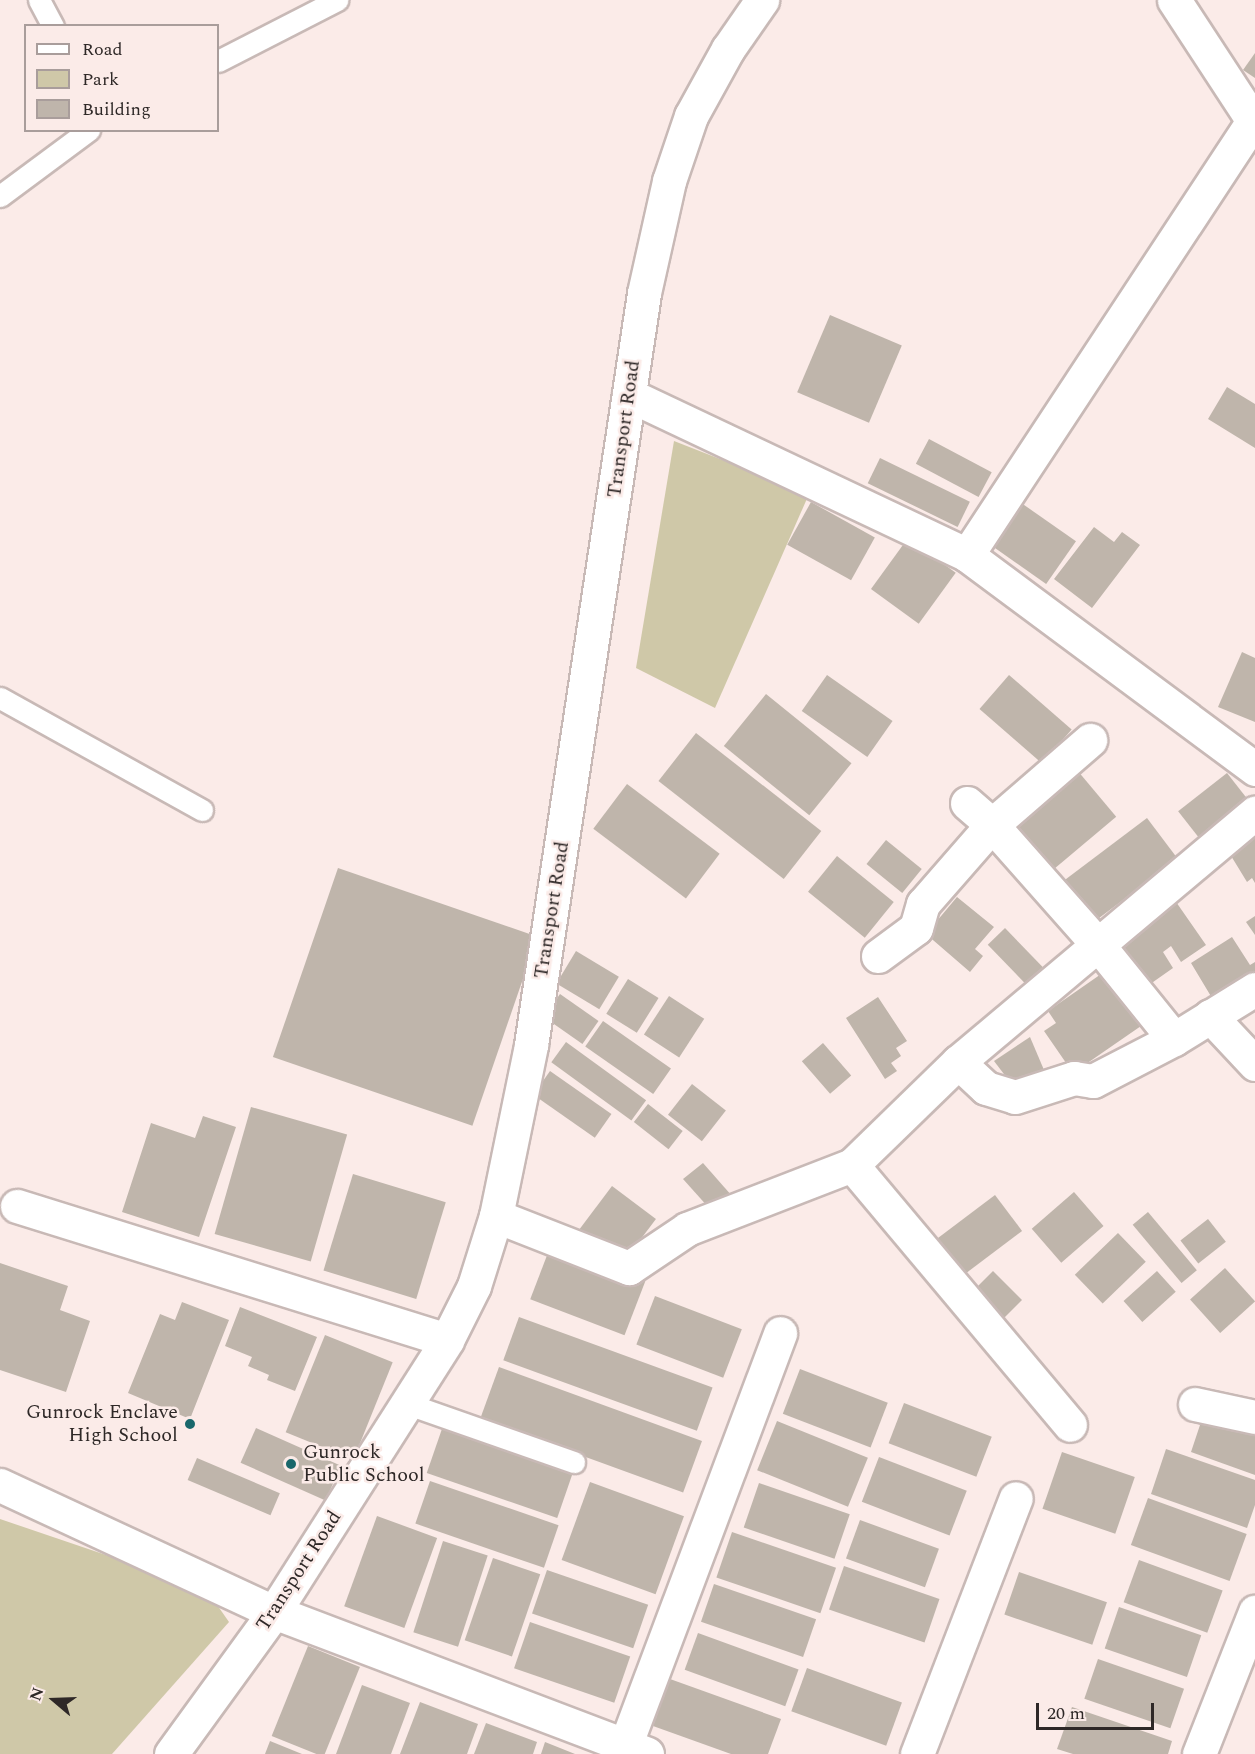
<!DOCTYPE html>
<style>
body{margin:0}
#map{position:relative;width:1255px;height:1754px;overflow:hidden;background:#fbebe8;font-family:Spectral,serif}
div>[style]{position:absolute}
[style*='--x']{left:calc(var(--x)*1px);top:calc(var(--y)*1px);width:calc(var(--w)*1px);rotate:calc(var(--a)*1deg)}
.green>*{inset:0;background:#cfc8a8}
.building>*{inset:0;background:#bfb5ab;transform-origin:0 0}
.roads{filter:drop-shadow(2px 0 #c8b9b6) drop-shadow(-2px 0 #c8b9b6) drop-shadow(0 2px #c8b9b6) drop-shadow(0 -2px #c8b9b6)}
.lane>*{height:21px;margin:-10.5px;padding:0 10.5px;transform-origin:10.5px;border-radius:10.5px;background:#fff}
.street>*{height:33px;margin:-16.5px;padding:0 16.5px;transform-origin:16.5px;border-radius:16.5px;background:#fff}
.secondary>*{height:33px;margin:-16.5px;padding:0 16.5px;transform-origin:16.5px;border-radius:16.5px;background:#fff}
.dots>*{width:16px;height:16px;translate:-50% -50%;box-sizing:border-box;border:3px solid #fbebe8;border-radius:50%}
span{translate:-50% -50%;white-space:nowrap;text-align:center;line-height:1.15;-webkit-text-stroke:5px #fbebe8;paint-order:stroke}
.street-label{font-size:20px;color:#2e2827}
.poi-label{font-size:20px;color:#2e2827}
.right{translate:-100% -50%;text-align:right}
.left{translate:0 -50%;text-align:left}
.legend{position:absolute;left:24px;top:24px;width:195px;height:108px;box-sizing:border-box;background:#fbebe8;border:2px solid #a99d9b;margin:0;padding:8px 10px;list-style:none;font-size:18px;color:#2e2827}
.legend li{display:flex;align-items:center;gap:12px;height:30px}
.legend b{width:30px;border:2px solid #a99d9b}
.north{position:absolute;left:24px;top:1670px;width:60px;height:60px;-webkit-text-stroke:4px #fbebe8;paint-order:stroke;rotate:289deg;font-size:16px;font-weight:700;line-height:24px;text-align:center;color:#2e2827}
.north::after{content:'';display:block;margin:auto;width:21px;height:27px;background:#2e2827;clip-path:polygon(50% 0,100% 100%,50% 72%,0 100%)}
.scale{position:absolute;left:1036px;top:1703px;width:118px;height:27px;box-sizing:border-box;border:3px solid #2e2827;border-top:0;padding-left:8px;font-size:18px;line-height:21px;white-space:nowrap;color:#2e2827;-webkit-text-stroke:4px #fbebe8;paint-order:stroke}
</style>
<div id="map">
<div class="green">
<i style="clip-path:polygon(674px 441px,809px 494px,715px 708px,636px 668px)"></i>
<i style="clip-path:polygon(0 1519px,206px 1589px,229px 1622px,112px 1754px,0 1754px)"></i>
</div>
<div class="building">
<i style="clip-path:polygon(1255px 53px,1255px 78px,1243px 70px)"></i>
<i style="left:830px;top:315px;width:78px;height:84px;rotate:23deg"></i>
<i style="clip-path:polygon(1227px 387px,1255px 404px,1255px 448px,1208px 419px)"></i>
<i style="left:929px;top:439px;width:71px;height:28px;rotate:28deg"></i>
<i style="left:880px;top:458px;width:100px;height:28px;rotate:26deg"></i>
<i style="left:1017px;top:500px;width:72px;height:52px;rotate:35deg"></i>
<i style="left:811px;top:502px;width:73px;height:49px;rotate:29deg"></i>
<i style="clip-path:polygon(1094px 527px,1114px 542px,1122px 532px,1140px 545px,1092px 608px,1054px 579px)"></i>
<i style="left:908px;top:538px;width:59px;height:63px;rotate:36deg"></i>
<i style="clip-path:polygon(1242px 652px,1255px 658px,1255px 722px,1218px 707px)"></i>
<i style="left:827px;top:675px;width:80px;height:44px;rotate:35deg"></i>
<i style="left:1009px;top:675px;width:83px;height:45px;rotate:41deg"></i>
<i style="left:766px;top:694px;width:110px;height:67px;rotate:39deg"></i>
<i style="left:696px;top:733px;width:159px;height:61px;rotate:38deg"></i>
<i style="left:1077px;top:770px;width:61px;height:87px;rotate:50deg"></i>
<i style="left:1227px;top:773px;width:36px;height:62px;rotate:52deg"></i>
<i style="left:627px;top:784px;width:116px;height:56px;rotate:37deg"></i>
<i style="left:1147px;top:818px;width:51px;height:110px;rotate:53deg"></i>
<i style="clip-path:polygon(1255px 826px,1255px 883px,1252px 878px,1247px 882px,1225px 846px)"></i>
<i style="left:886px;top:840px;width:46px;height:31px;rotate:39deg"></i>
<i style="left:837px;top:856px;width:73px;height:46px;rotate:39deg"></i>
<i style="left:338px;top:868px;width:211px;height:200px;rotate:19deg"></i>
<i style="clip-path:polygon(957px 897px,994px 927px,975px 949px,983px 956px,970px 972px,926px 934px)"></i>
<i style="clip-path:polygon(1174px 899px,1206px 945px,1181px 962px,1171px 946px,1163px 952px,1173px 968px,1146px 987px,1115px 941px)"></i>
<i style="clip-path:polygon(1255px 916px,1255px 935px,1246px 922px)"></i>
<i style="left:1005px;top:928px;width:57px;height:24px;rotate:46deg"></i>
<i style="clip-path:polygon(1232px 937px,1250px 965px,1255px 962px,1255px 979px,1215px 1003px,1191px 963px)"></i>
<i style="left:576px;top:951px;width:50px;height:38px;rotate:31deg"></i>
<i style="clip-path:polygon(1104px 972px,1141px 1026px,1073px 1073px,1044px 1031px,1056px 1023px,1048px 1011px)"></i>
<i style="left:628px;top:979px;width:36px;height:41px;rotate:32deg"></i>
<i style="left:560px;top:994px;width:47px;height:28px;rotate:35deg"></i>
<i style="left:669px;top:996px;width:42px;height:46px;rotate:33deg"></i>
<i style="clip-path:polygon(878px 997px,907px 1041px,896px 1048px,901px 1056px,891px 1063px,897px 1071px,885px 1079px,846px 1018px)"></i>
<i style="left:603px;top:1021px;width:83px;height:31px;rotate:35deg"></i>
<i style="clip-path:polygon(1030px 1037px,1044px 1070px,1013px 1086px,994px 1061px)"></i>
<i style="left:566px;top:1042px;width:99px;height:25px;rotate:36deg"></i>
<i style="left:823px;top:1043px;width:43px;height:28px;rotate:49deg"></i>
<i style="left:550px;top:1071px;width:75px;height:29px;rotate:35deg"></i>
<i style="left:692px;top:1084px;width:43px;height:39px;rotate:38deg"></i>
<i style="left:648px;top:1104px;width:44px;height:23px;rotate:38deg"></i>
<i style="left:251px;top:1107px;width:100px;height:132px;rotate:16deg"></i>
<i style="clip-path:polygon(203px 1116px,236px 1127px,199px 1237px,122px 1212px,151px 1123px,195px 1138px)"></i>
<i style="clip-path:polygon(703px 1163px,732px 1196px,709px 1208px,683px 1179px)"></i>
<i style="left:353px;top:1174px;width:97px;height:101px;rotate:17deg"></i>
<i style="left:612px;top:1186px;width:55px;height:54px;rotate:37deg"></i>
<i style="left:1074px;top:1192px;width:45px;height:56px;rotate:49deg"></i>
<i style="left:995px;top:1195px;width:45px;height:83px;rotate:53deg"></i>
<i style="left:1148px;top:1212px;width:76px;height:20px;rotate:50deg"></i>
<i style="left:1208px;top:1219px;width:29px;height:35px;rotate:52deg"></i>
<i style="left:1118px;top:1233px;width:40px;height:60px;rotate:46deg"></i>
<i style="left:551px;top:1245px;width:101px;height:58px;rotate:21deg"></i>
<i style="clip-path:polygon(0 1263px,68px 1286px,60px 1310px,90px 1321px,66px 1392px,0 1370px)"></i>
<i style="left:1225px;top:1268px;width:45px;height:47px;rotate:48deg"></i>
<i style="left:993px;top:1271px;width:41px;height:35px;rotate:45deg"></i>
<i style="left:1157px;top:1271px;width:28px;height:45px;rotate:48deg"></i>
<i style="left:655px;top:1296px;width:93px;height:52px;rotate:21deg"></i>
<i style="clip-path:polygon(182px 1302px,229px 1320px,190px 1419px,128px 1393px,160px 1314px,175px 1320px)"></i>
<i style="clip-path:polygon(240px 1307px,317px 1337px,295px 1391px,267px 1380px,269px 1375px,248px 1366px,252px 1357px,225px 1346px)"></i>
<i style="left:519px;top:1317px;width:206px;height:46px;rotate:20deg"></i>
<i style="left:325px;top:1335px;width:73px;height:105px;rotate:22deg"></i>
<i style="left:499px;top:1367px;width:216px;height:55px;rotate:20deg"></i>
<i style="left:800px;top:1369px;width:94px;height:48px;rotate:21deg"></i>
<i style="left:904px;top:1403px;width:94px;height:43px;rotate:21deg"></i>
<i style="clip-path:polygon(1204px 1413px,1255px 1431px,1255px 1475px,1191px 1452px)"></i>
<i style="left:777px;top:1421px;width:98px;height:53px;rotate:22deg"></i>
<i style="left:444px;top:1423px;width:138px;height:53px;rotate:19deg"></i>
<i style="left:256px;top:1428px;width:93px;height:38px;rotate:24deg"></i>
<i style="clip-path:polygon(1166px 1449px,1255px 1480px,1255px 1505px,1247px 1528px,1151px 1494px)"></i>
<i style="left:1062px;top:1452px;width:77px;height:60px;rotate:19deg"></i>
<i style="left:879px;top:1457px;width:94px;height:48px;rotate:21deg"></i>
<i style="left:197px;top:1458px;width:90px;height:24px;rotate:23deg"></i>
<i style="left:430px;top:1481px;width:136px;height:45px;rotate:19deg"></i>
<i style="left:590px;top:1482px;width:100px;height:83px;rotate:20deg"></i>
<i style="left:759px;top:1483px;width:96px;height:47px;rotate:19deg"></i>
<i style="left:1148px;top:1498px;width:105px;height:50px;rotate:20deg"></i>
<i style="left:377px;top:1516px;width:64px;height:96px;rotate:20deg"></i>
<i style="left:860px;top:1520px;width:84px;height:41px;rotate:20deg"></i>
<i style="left:732px;top:1532px;width:110px;height:48px;rotate:19deg"></i>
<i style="left:443px;top:1541px;width:47px;height:96px;rotate:18deg"></i>
<i style="left:493px;top:1558px;width:50px;height:87px;rotate:19deg"></i>
<i style="left:1139px;top:1560px;width:89px;height:45px;rotate:20deg"></i>
<i style="left:844px;top:1566px;width:101px;height:46px;rotate:19deg"></i>
<i style="left:547px;top:1570px;width:107px;height:46px;rotate:19deg"></i>
<i style="left:1019px;top:1572px;width:93px;height:45px;rotate:19deg"></i>
<i style="left:714px;top:1584px;width:108px;height:40px;rotate:19deg"></i>
<i style="left:1119px;top:1607px;width:87px;height:44px;rotate:19deg"></i>
<i style="left:530px;top:1622px;width:106px;height:49px;rotate:19deg"></i>
<i style="left:698px;top:1633px;width:107px;height:39px;rotate:20deg"></i>
<i style="left:308px;top:1646px;width:56px;height:97px;rotate:22deg"></i>
<i style="left:1098px;top:1659px;width:91px;height:42px;rotate:19deg"></i>
<i style="left:807px;top:1668px;width:101px;height:46px;rotate:20deg"></i>
<i style="clip-path:polygon(670px 1679px,781px 1719px,768px 1754px,731px 1754px,653px 1726px)"></i>
<i style="clip-path:polygon(362px 1685px,410px 1703px,391px 1754px,336px 1754px)"></i>
<i style="clip-path:polygon(420px 1702px,478px 1724px,467px 1754px,400px 1754px)"></i>
<i style="clip-path:polygon(1072px 1707px,1172px 1741px,1168px 1754px,1073px 1754px,1057px 1749px)"></i>
<i style="clip-path:polygon(486px 1723px,537px 1742px,533px 1754px,474px 1754px)"></i>
<i style="clip-path:polygon(270px 1741px,302px 1754px,265px 1754px)"></i>
<i style="clip-path:polygon(545px 1742px,575px 1754px,541px 1754px)"></i>
</div>
<div class="roads">
<div class="lane">
<i style="--x:39;--y:0;--w:30;--a:62"></i>
<i style="--x:218;--y:61;--w:134;--a:-27.1"></i>
<i style="--x:0;--y:196;--w:111;--a:-36.6"></i>
<i style="--x:0;--y:698;--w:231;--a:29"></i>
<i style="--x:408;--y:1404;--w:176;--a:19.3"></i>
</div>
<div class="street">
<i style="--x:629;--y:395;--w:374;--a:25.3"></i>
<i style="--x:967;--y:555;--w:520;--a:-56.62"></i>
<i style="--x:967;--y:555;--w:359;--a:36.6"></i>
<i style="--x:967;--y:803;--w:33;--a:41"></i>
<i style="--x:992;--y:825;--w:162;--a:48.5"></i>
<i style="--x:1099;--y:946;--w:119;--a:51.1"></i>
<i style="--x:878;--y:956;--w:47;--a:-36.4"></i>
<i style="--x:916;--y:928;--w:25;--a:-74"></i>
<i style="--x:923;--y:904;--w:105;--a:-48.9"></i>
<i style="--x:992;--y:825;--w:130;--a:-40.9"></i>
<i style="--x:1210;--y:1016;--w:66;--a:46.8"></i>
<i style="--x:958;--y:1062;--w:38;--a:43"></i>
<i style="--x:986;--y:1088;--w:30;--a:17"></i>
<i style="--x:1015;--y:1097;--w:62;--a:-17.9"></i>
<i style="--x:1074;--y:1078;--w:19;--a:9"></i>
<i style="--x:1093;--y:1081;--w:91;--a:-27.4"></i>
<i style="--x:1174;--y:1039;--w:95;--a:-31.7"></i>
<i style="--x:852;--y:1165;--w:339;--a:50"></i>
<i style="--x:17;--y:1206;--w:450;--a:17.3"></i>
<i style="--x:496;--y:1216;--w:143;--a:21.4"></i>
<i style="--x:629;--y:1268;--w:70;--a:-33.9"></i>
<i style="--x:687;--y:1229;--w:177;--a:-21.2"></i>
<i style="--x:852;--y:1165;--w:148;--a:-44.2"></i>
<i style="--x:958;--y:1062;--w:388;--a:-40"></i>
<i style="--x:1195;--y:1404;--w:61;--a:12.2"></i>
<i style="--x:0;--y:1485;--w:302;--a:24.9"></i>
<i style="--x:274;--y:1612;--w:399;--a:20.8"></i>
<i style="--x:625;--y:1746;--w:441;--a:-69.4"></i>
<i style="--x:917;--y:1754;--w:274;--a:-68.9"></i>
<i style="--x:1199;--y:1754;--w:153;--a:-68.5"></i>
</div>
<div class="secondary">
<i style="--x:1174;--y:0;--w:148;--a:56.8"></i>
<i style="--x:171;--y:1754;--w:175;--a:-54"></i>
<i style="--x:274;--y:1612;--w:322;--a:-57.5"></i>
<i style="--x:447;--y:1340;--w:60;--a:-63.4"></i>
<i style="--x:474;--y:1286;--w:73;--a:-72.6"></i>
<i style="--x:496;--y:1216;--w:175;--a:-78.4"></i>
<i style="--x:531;--y:1045;--w:760;--a:-81.45"></i>
<i style="--x:644;--y:293;--w:115;--a:-77.4"></i>
<i style="--x:669;--y:181;--w:69;--a:-71.3"></i>
<i style="--x:691;--y:116;--w:77;--a:-61.1"></i>
<i style="--x:728;--y:49;--w:60;--a:-55.2"></i>
</div>
</div>
<div class="dots">
<i style="left:190px;top:1424px;background:#19676b"></i>
<i style="left:291px;top:1464px;background:#19676b"></i>
</div>
<div class="street-label">
<span style="left:624px;top:429px;rotate:-82deg">Transport Road</span>
<span style="left:552px;top:910px;rotate:-81deg">Transport Road</span>
<span style="left:299px;top:1571px;rotate:-57deg">Transport Road</span>
</div>
<div class="poi-label">
<span class="right" style="left:178px;top:1424px">Gunrock Enclave<br>High School</span>
<span class="left" style="left:303px;top:1464px">Gunrock<br>Public School</span>
</div>
<ul class="legend">
<li><b style="height:8px;background:#fff"></b>Road</li>
<li><b style="height:16px;background:#cfc8a8"></b>Park</li>
<li><b style="height:16px;background:#bfb5ab"></b>Building</li>
</ul>
<div class="north">N</div>
<div class="scale">20 m</div>
</div>
